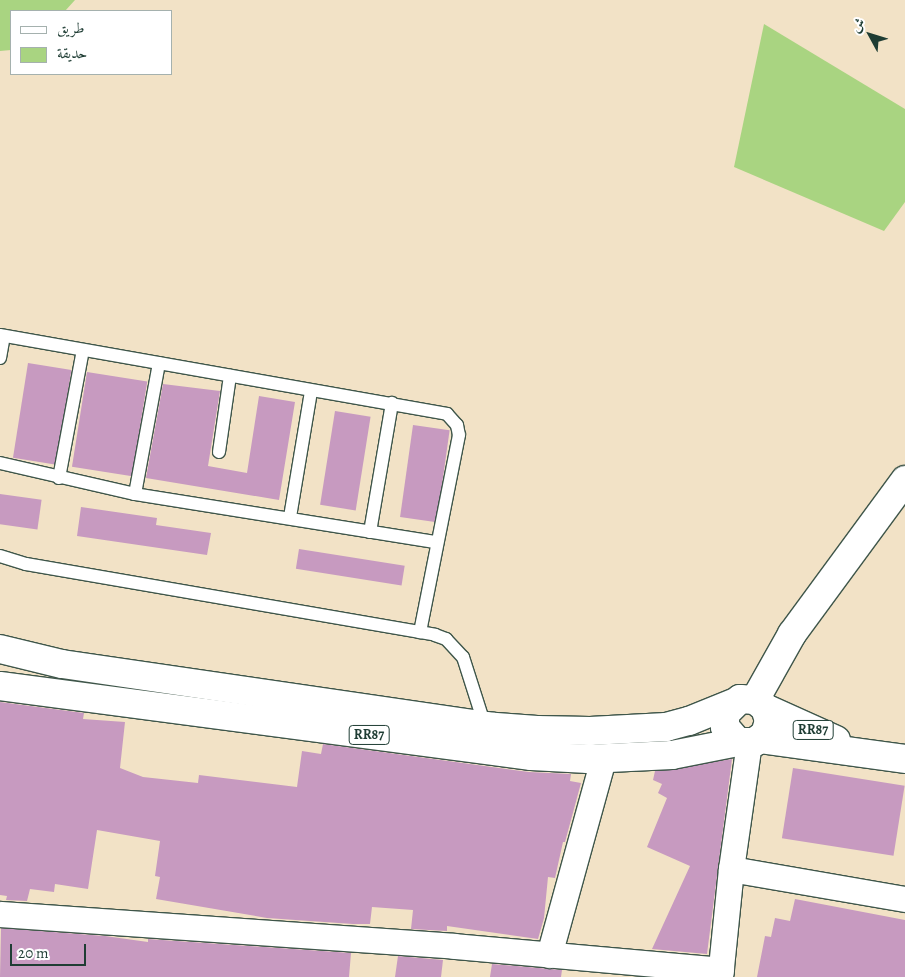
<!DOCTYPE html>
<meta charset="utf-8">
<style>
body{margin:0}
#map{position:relative;width:905px;height:977px;overflow:hidden;background:#f2e2c6;font-family:Alegreya,Amiri,serif}
div>[style]{position:absolute}
[style*='--x']{left:calc(var(--x)*1px);top:calc(var(--y)*1px);width:calc(var(--w)*1px);rotate:calc(var(--a)*1deg)}
.green>*{inset:0;background:#a9d481}
.building>*{inset:0;background:#c79ac0;transform-origin:0 0}
.roads{filter:drop-shadow(1px 0 #3f564a) drop-shadow(-1px 0 #3f564a) drop-shadow(0 1px #3f564a) drop-shadow(0 -1px #3f564a)}
.service>*{height:12px;margin:-6px;padding:0 6px;transform-origin:6px;border-radius:6px;background:#fff}
.minor>*{height:25px;margin:-12.5px;padding:0 12.5px;transform-origin:12.5px;border-radius:12.5px;background:#fff}
.tertiary>*{height:28px;margin:-14px;padding:0 14px;transform-origin:14px;border-radius:14px;background:#fff}
.primary>*{height:28px;margin:-14px;padding:0 14px;transform-origin:14px;border-radius:14px;background:#fff}
span{translate:-50% -50%;white-space:nowrap;text-align:center;line-height:1.15;-webkit-text-stroke:4.5px #fff;paint-order:stroke}
.shield-label span{padding:1px 4px;background:#fff;border:1px solid;border-radius:4px;-webkit-text-stroke-width:0}
.shield-label{font-size:14px;color:#1f3d34;font-weight:700}
.legend{position:absolute;left:10px;top:10px;width:162px;height:65px;box-sizing:border-box;background:#fff;border:1px solid #a5b1ae;margin:0;padding:6px 9px;list-style:none;font-size:15px;color:#1f3d34}
.legend li{display:flex;align-items:center;gap:10px;height:25px}
.legend b{width:25px;border:1px solid #a5b1ae}
.north{position:absolute;left:845px;top:10px;width:50px;height:50px;-webkit-text-stroke:4px #fff;paint-order:stroke;rotate:309deg;font-size:14px;font-weight:700;line-height:20px;text-align:center;color:#1f3d34}
.north::after{content:'';display:block;margin:auto;width:18px;height:22px;background:#1f3d34;clip-path:polygon(50% 0,100% 100%,50% 72%,0 100%)}
.scale{position:absolute;left:10px;top:944px;width:76px;height:22px;box-sizing:border-box;border:2px solid #1f3d34;border-top:0;padding-left:6px;font-size:15px;line-height:18px;white-space:nowrap;color:#1f3d34;-webkit-text-stroke:4px #fff;paint-order:stroke}
</style>
<div id="map">
<div class="green">
<i style="clip-path:polygon(0 0,75px 0,65px 11px,11px 11px,11px 50px,0 51px)"></i>
<i style="clip-path:polygon(764px 24px,905px 109px,905px 202px,884px 231px,734px 167px)"></i>
</div>
<div class="building">
<i style="left:28px;top:363px;width:44px;height:96px;rotate:9deg"></i>
<i style="left:87px;top:372px;width:61px;height:96px;rotate:9deg"></i>
<i style="clip-path:polygon(163px 384px,220px 391px,208px 466px,247px 473px,259px 396px,295px 402px,279px 500px,146px 478px)"></i>
<i style="left:335px;top:411px;width:36px;height:95px;rotate:9deg"></i>
<i style="left:413px;top:425px;width:37px;height:93px;rotate:8deg"></i>
<i style="left:0;top:494px;width:42px;height:30px;rotate:8deg"></i>
<i style="clip-path:polygon(81px 507px,157px 518px,156px 525px,211px 533px,207px 555px,77px 536px)"></i>
<i style="left:299px;top:549px;width:107px;height:20px;rotate:9deg"></i>
<i style="clip-path:polygon(0 702px,84px 713px,83px 719px,125px 722px,120px 768px,143px 777px,198px 783px,199px 775px,297px 787px,302px 751px,321px 754px,323px 744px,529px 772px,571px 774px,570px 781px,581px 783px,565px 842px,563px 842px,555px 878px,548px 877px,544px 918px,538px 939px,447px 926px,447px 931px,411px 929px,413px 910px,372px 907px,370px 924px,353px 924px,267px 918px,156px 899px,160px 877px,155px 876px,160px 841px,97px 830px,88px 889px,55px 884px,54px 892px,30px 889px,27px 901px,6px 900px,7px 896px,0 895px)"></i>
<i style="clip-path:polygon(732px 759px,707px 954px,652px 949px,690px 866px,647px 847px,667px 798px,658px 793px,662px 784px,653px 780px,655px 771px)"></i>
<i style="left:793px;top:768px;width:113px;height:71px;rotate:9deg"></i>
<i style="clip-path:polygon(795px 899px,905px 920px,905px 977px,757px 977px,765px 936px,771px 937px,775px 918px,790px 921px)"></i>
<i style="clip-path:polygon(1px 928px,105px 936px,148px 942px,148px 939px,351px 953px,349px 977px,0 977px)"></i>
<i style="clip-path:polygon(398px 956px,443px 960px,441px 977px,395px 977px)"></i>
<i style="clip-path:polygon(492px 964px,562px 970px,561px 977px,490px 977px)"></i>
</div>
<div class="roads">
<div class="service">
<i style="--x:0;--y:335;--w:454;--a:10"></i>
<i style="--x:447;--y:414;--w:15;--a:48"></i>
<i style="--x:457;--y:425;--w:10;--a:79"></i>
<i style="--x:459;--y:435;--w:201;--a:101.2"></i>
<i style="--x:0;--y:358;--w:22;--a:-80"></i>
<i style="--x:219;--y:452;--w:77;--a:-81.8"></i>
<i style="--x:0;--y:463;--w:139;--a:12.9"></i>
<i style="--x:135;--y:494;--w:304;--a:9.1"></i>
<i style="--x:59;--y:478;--w:130;--a:-79.4"></i>
<i style="--x:135;--y:494;--w:133;--a:-79.6"></i>
<i style="--x:290;--y:517;--w:128;--a:-80.5"></i>
<i style="--x:370;--y:532;--w:131;--a:-80.3"></i>
<i style="--x:0;--y:556;--w:27;--a:17"></i>
<i style="--x:26;--y:564;--w:415;--a:9.8"></i>
<i style="--x:435;--y:635;--w:12;--a:20"></i>
<i style="--x:446;--y:639;--w:25;--a:47"></i>
<i style="--x:463;--y:657;--w:72;--a:72.3"></i>
</div>
<div class="minor">
<i style="--x:731;--y:869;--w:177;--a:9.8"></i>
<i style="--x:0;--y:914;--w:455;--a:4"></i>
<i style="--x:454;--y:946;--w:268;--a:5.1"></i>
<i style="--x:549;--y:955;--w:203;--a:-74.6"></i>
<i style="--x:720;--y:977;--w:109;--a:-84.2"></i>
<i style="--x:731;--y:869;--w:127;--a:-81.9"></i>
</div>
<div class="tertiary">
<i style="--x:755;--y:700;--w:76;--a:-60.7"></i>
<i style="--x:792;--y:634;--w:191;--a:-53.7"></i>
</div>
<div class="primary">
<i style="--x:0;--y:649;--w:64;--a:13.6"></i>
<i style="--x:62;--y:664;--w:428;--a:8.3"></i>
<i style="--x:485;--y:726;--w:52;--a:4.4"></i>
<i style="--x:537;--y:730;--w:53;--a:1.1"></i>
<i style="--x:590;--y:731;--w:76;--a:-3"></i>
<i style="--x:666;--y:727;--w:24;--a:-15"></i>
<i style="--x:689;--y:721;--w:48;--a:-22.2"></i>
<i style="--x:0;--y:686;--w:536;--a:7.51"></i>
<i style="--x:531;--y:756;--w:57;--a:3"></i>
<i style="--x:588;--y:759;--w:84;--a:-2.7"></i>
<i style="--x:672;--y:755;--w:67;--a:-11.1"></i>
<i style="--x:738;--y:742;--w:17;--a:0"></i>
<i style="--x:755;--y:742;--w:13;--a:-39"></i>
<i style="--x:765;--y:734;--w:14;--a:-73"></i>
<i style="--x:769;--y:721;--w:14;--a:-107"></i>
<i style="--x:765;--y:708;--w:13;--a:-141"></i>
<i style="--x:755;--y:700;--w:15;--a:-176"></i>
<i style="--x:740;--y:699;--w:21;--a:135"></i>
<i style="--x:725;--y:714;--w:13;--a:90"></i>
<i style="--x:725;--y:727;--w:20;--a:49"></i>
<i style="--x:765;--y:708;--w:78;--a:24.3"></i>
<i style="--x:759;--y:739;--w:147;--a:7.8"></i>
</div>
</div>
<div class="shield-label">
<span style="left:813px;top:730px">RR87</span>
<span style="left:369px;top:735px">RR87</span>
</div>
<ul class="legend">
<li><b style="height:6px;background:#fff"></b>طريق</li>
<li><b style="height:14px;background:#a9d481"></b>حديقة</li>
</ul>
<div class="north">ش</div>
<div class="scale">20 m</div>
</div>
